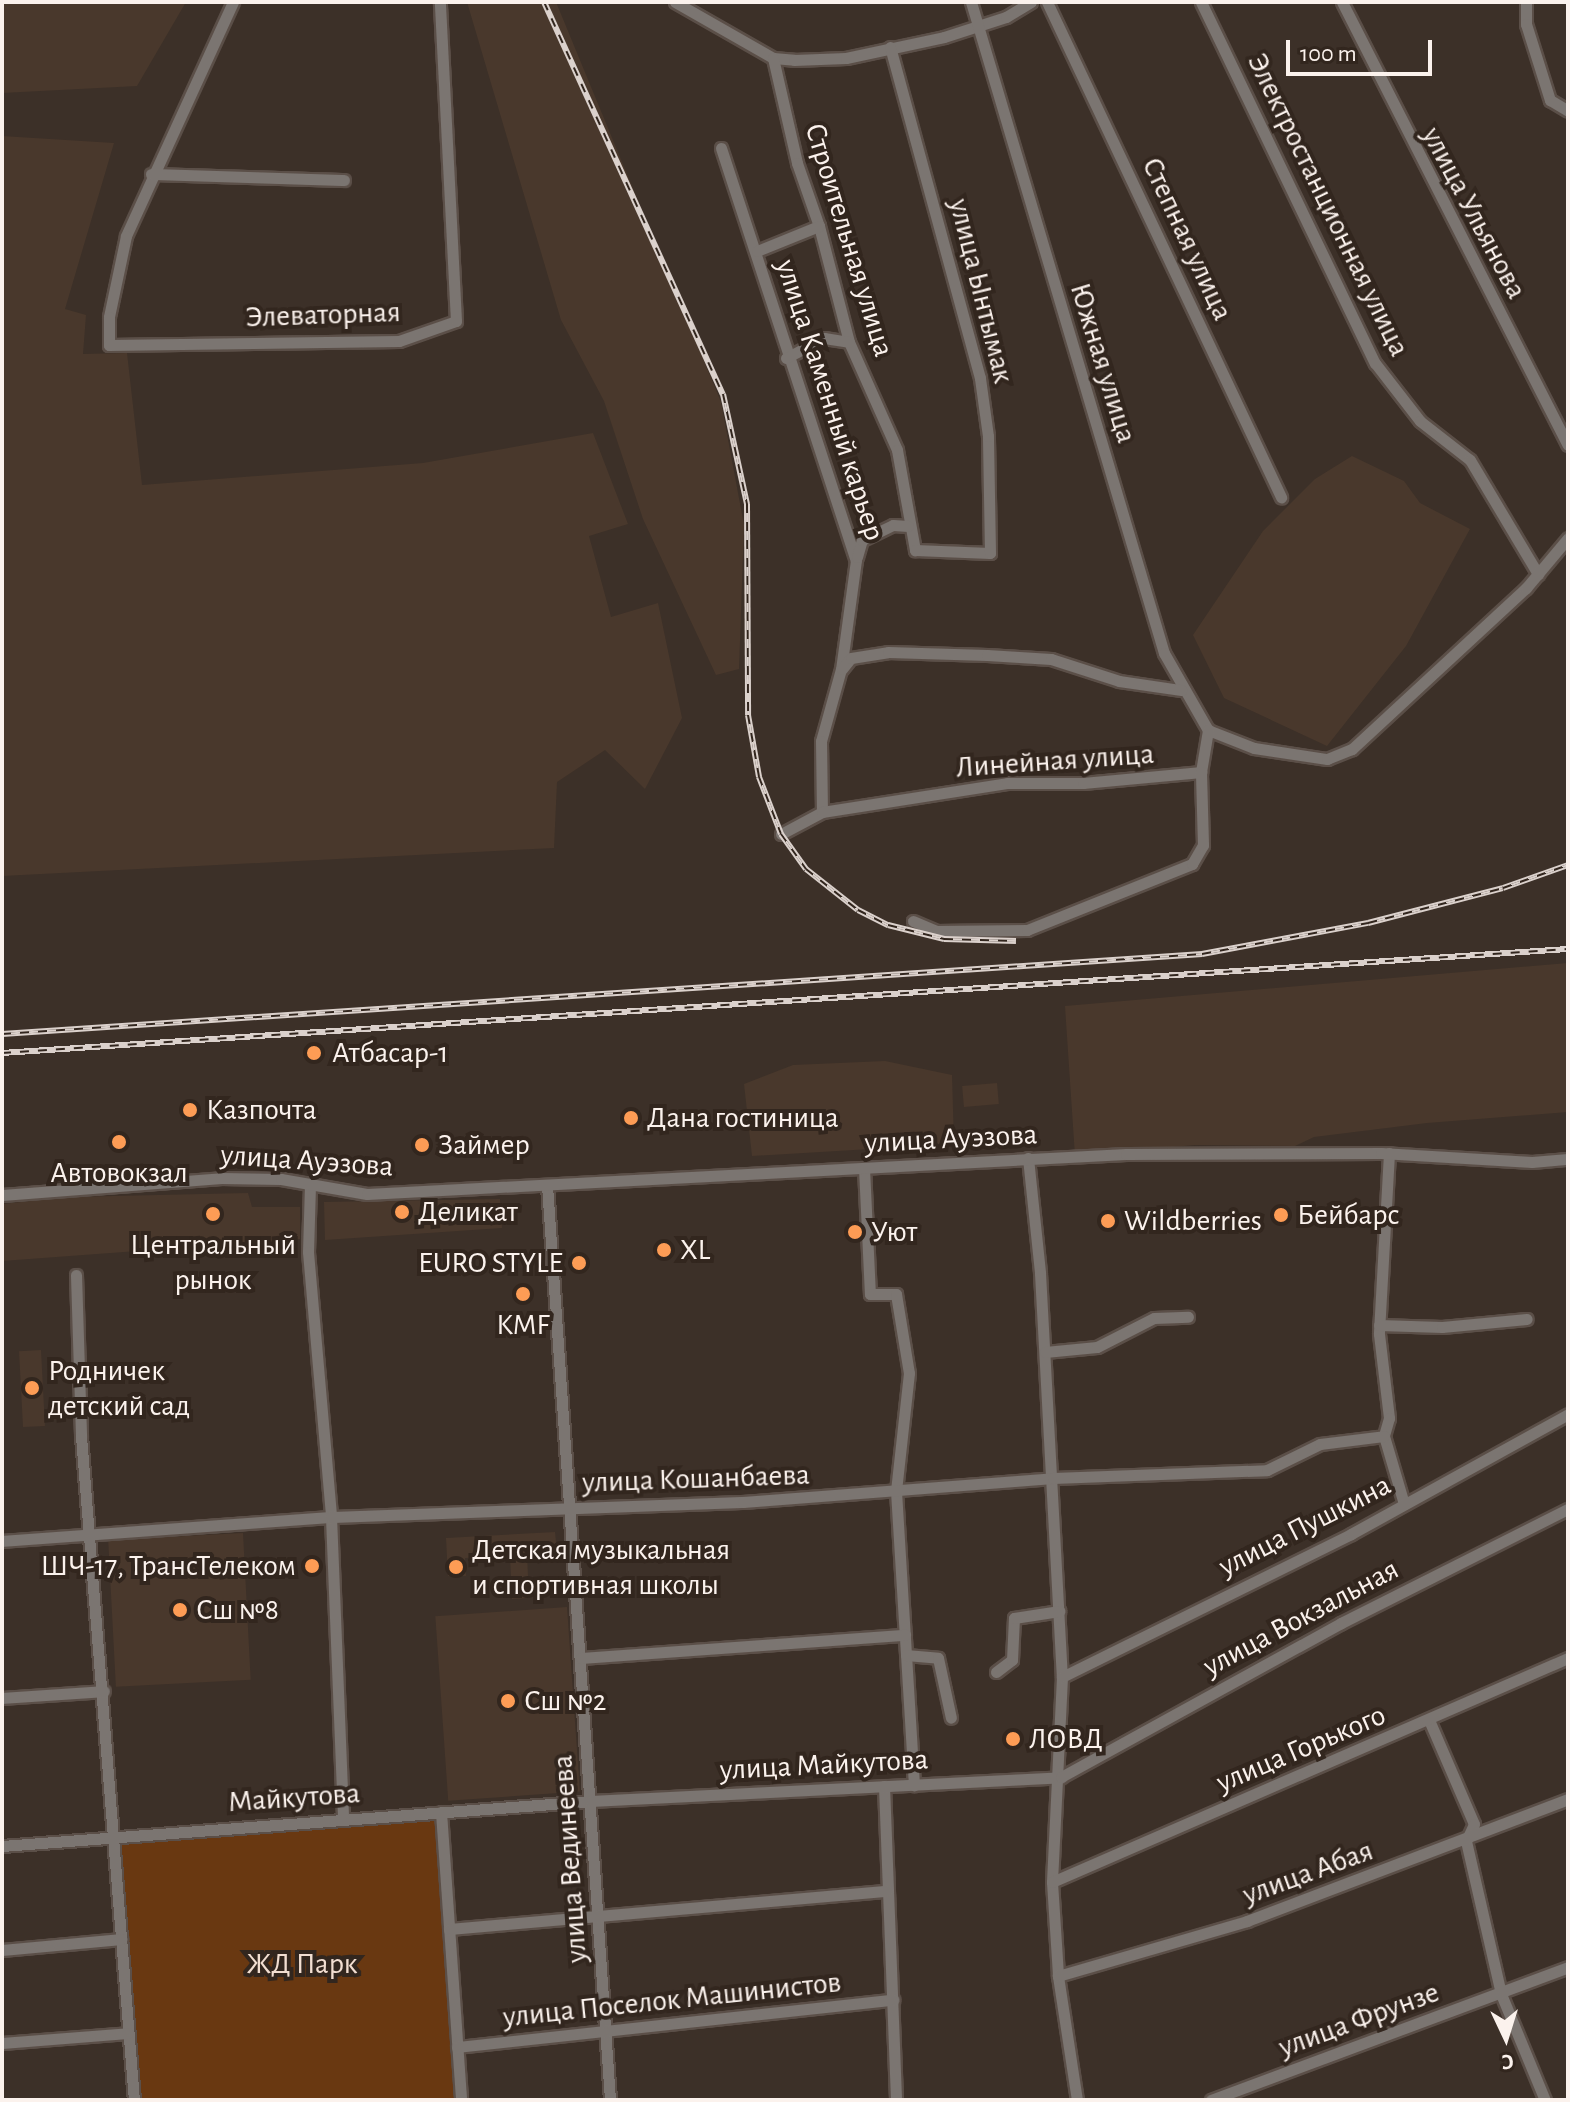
<!DOCTYPE html>
<meta charset="utf-8">
<style>
body{margin:0}
#map{position:relative;width:1570px;height:2102px;overflow:hidden;background:#3c3028;font-family:"Alegreya Sans",sans-serif}
div>[style]{position:absolute}
[style*='--x']{left:calc(var(--x)*1px);top:calc(var(--y)*1px);width:calc(var(--w)*1px);rotate:calc(var(--a)*1deg)}
.built>*{inset:0;background:#49382c;transform-origin:0 0}
.green>*{inset:0;background:#693811;transform-origin:0 0}
.roads{filter:drop-shadow(2px 0 #5b4f48) drop-shadow(-2px 0 #5b4f48) drop-shadow(0 2px #5b4f48) drop-shadow(0 -2px #5b4f48)}
.minor>*{height:11px;margin:-5.5px;padding:0 5.5px;transform-origin:5.5px;border-radius:5.5px;background:#7b7571}
.rail>*{height:6px;margin-top:-3px;transform-origin:0;background:repeating-linear-gradient(90deg,#32261e 0 9px,#dbd1cc 0 18px);box-sizing:border-box;border-block:2px solid #dbd1cc}
.dots>*{width:22px;height:22px;translate:-50% -50%;box-sizing:border-box;border:4px solid #32261e;border-radius:50%}
span{translate:-50% -50%;white-space:nowrap;text-align:center;line-height:1.15;-webkit-text-stroke:8px #32261e;paint-order:stroke}
.street-label{font-size:30px;color:#fbf2ed}
.poi-label{font-size:30px;color:#fbf2ed}
.left{translate:0 -50%;text-align:left}
.right{translate:-100% -50%;text-align:right}
.park-label{font-size:30px;color:#f2ded1}
.frame{position:absolute;inset:0;border:4px solid #fbf2ed;pointer-events:none}
.north{position:absolute;left:1466px;top:1998px;width:80px;height:80px;-webkit-text-stroke:6px #32261e;paint-order:stroke;rotate:176deg;font-size:22px;font-weight:700;line-height:32px;text-align:center;color:#fbf2ed}
.north::after{content:'';display:block;margin:auto;width:28px;height:36px;background:#fbf2ed;clip-path:polygon(50% 0,100% 100%,50% 72%,0 100%)}
.scale{position:absolute;left:1286px;top:40px;width:146px;height:36px;box-sizing:border-box;border:4px solid #fbf2ed;border-top:0;padding-left:10px;font-size:24px;line-height:28px;white-space:nowrap;color:#fbf2ed;-webkit-text-stroke:6px #32261e;paint-order:stroke}
</style>
<div id="map">
<div class="built">
<i style="clip-path:polygon(2px 2px,186px 2px,137px 86px,2px 93px)"></i>
<i style="clip-path:polygon(467px 2px,556px 2px,721px 402px,744px 525px,739px 669px,716px 675px,643px 519px,604px 401px,561px 320px)"></i>
<i style="clip-path:polygon(2px 136px,114px 143px,65px 309px,86px 315px,83px 354px,127px 353px,142px 485px,423px 463px,593px 433px,628px 524px,589px 536px,611px 617px,658px 603px,682px 718px,645px 789px,605px 750px,557px 782px,554px 848px,2px 876px)"></i>
<i style="clip-path:polygon(1352px 456px,1404px 481px,1420px 503px,1470px 529px,1406px 646px,1327px 746px,1224px 698px,1193px 635px,1263px 531px,1315px 479px)"></i>
<i style="clip-path:polygon(1568px 963px,1568px 1112px,1427px 1123px,1314px 1137px,1295px 1146px,1195px 1145px,1075px 1156px,1065px 1006px)"></i>
<i style="clip-path:polygon(885px 1061px,952px 1075px,954px 1144px,752px 1156px,744px 1084px,793px 1065px)"></i>
<i style="left:997px;top:1083px;width:21px;height:35px;rotate:85deg"></i>
<i style="clip-path:polygon(248px 1193px,252px 1207px,300px 1207px,300px 1239px,2px 1261px,2px 1204px,69px 1197px)"></i>
<i style="clip-path:polygon(500px 1199px,502px 1228px,325px 1240px,324px 1202px)"></i>
<i style="left:41px;top:1350px;width:76px;height:22px;rotate:87deg"></i>
<i style="clip-path:polygon(555px 1532px,557px 1552px,527px 1554px,529px 1598px,512px 1599px,510px 1556px,465px 1558px,466px 1576px,448px 1576px,446px 1538px)"></i>
<i style="left:243px;top:1533px;width:147px;height:135px;rotate:87deg"></i>
<i style="left:567px;top:1607px;width:185px;height:132px;rotate:86deg"></i>
</div>
<div class="green">
<i style="left:435px;top:1818px;width:283px;height:317px;rotate:86deg"></i>
</div>
<div class="roads">
<div class="minor">
<i style="--x:233;--y:2;--w:257;--a:114.6"></i>
<i style="--x:126;--y:236;--w:83;--a:101.9"></i>
<i style="--x:109;--y:317;--w:28;--a:90"></i>
<i style="--x:109;--y:345;--w:290;--a:-0.8"></i>
<i style="--x:399;--y:341;--w:60;--a:-19.3"></i>
<i style="--x:456;--y:321;--w:319;--a:-92.9"></i>
<i style="--x:675;--y:2;--w:113;--a:29.7"></i>
<i style="--x:773;--y:58;--w:21;--a:5"></i>
<i style="--x:794;--y:60;--w:52;--a:-2.2"></i>
<i style="--x:846;--y:58;--w:100;--a:-12.1"></i>
<i style="--x:944;--y:37;--w:65;--a:-17.9"></i>
<i style="--x:1006;--y:17;--w:29;--a:-31"></i>
<i style="--x:971;--y:2;--w:679;--a:73.49"></i>
<i style="--x:1164;--y:653;--w:89;--a:60.3"></i>
<i style="--x:1047;--y:2;--w:548;--a:64.7"></i>
<i style="--x:1201;--y:2;--w:401;--a:64.3"></i>
<i style="--x:1375;--y:363;--w:73;--a:52.2"></i>
<i style="--x:1420;--y:421;--w:63;--a:38"></i>
<i style="--x:1470;--y:460;--w:133;--a:59.2"></i>
<i style="--x:1342;--y:2;--w:497;--a:63"></i>
<i style="--x:1526;--y:2;--w:22;--a:90"></i>
<i style="--x:1526;--y:24;--w:80;--a:72.5"></i>
<i style="--x:1550;--y:100;--w:21;--a:31"></i>
<i style="--x:773;--y:58;--w:108;--a:77.1"></i>
<i style="--x:797;--y:163;--w:67;--a:70.8"></i>
<i style="--x:819;--y:226;--w:120;--a:75.5"></i>
<i style="--x:849;--y:342;--w:118;--a:66"></i>
<i style="--x:897;--y:450;--w:102;--a:79.8"></i>
<i style="--x:915;--y:550;--w:75;--a:2.3"></i>
<i style="--x:990;--y:553;--w:117;--a:-91"></i>
<i style="--x:988;--y:436;--w:59;--a:-97.9"></i>
<i style="--x:980;--y:378;--w:343;--a:-105.2"></i>
<i style="--x:721;--y:148;--w:434;--a:71.9"></i>
<i style="--x:856;--y:560;--w:110;--a:97.8"></i>
<i style="--x:841;--y:669;--w:75;--a:105.5"></i>
<i style="--x:821;--y:741;--w:71;--a:89.2"></i>
<i style="--x:151;--y:174;--w:193;--a:1.8"></i>
<i style="--x:757;--y:251;--w:67;--a:-22"></i>
<i style="--x:786;--y:358;--w:43;--a:-27.8"></i>
<i style="--x:824;--y:338;--w:25;--a:9"></i>
<i style="--x:857;--y:557;--w:18;--a:-74"></i>
<i style="--x:862;--y:540;--w:34;--a:-26"></i>
<i style="--x:893;--y:525;--w:15;--a:4"></i>
<i style="--x:842;--y:669;--w:14;--a:-51"></i>
<i style="--x:851;--y:658;--w:37;--a:-9"></i>
<i style="--x:888;--y:652;--w:99;--a:1.7"></i>
<i style="--x:987;--y:655;--w:64;--a:3.6"></i>
<i style="--x:1051;--y:659;--w:71;--a:17.9"></i>
<i style="--x:1119;--y:681;--w:63;--a:8.3"></i>
<i style="--x:1208;--y:730;--w:49;--a:21.4"></i>
<i style="--x:1254;--y:748;--w:74;--a:8.6"></i>
<i style="--x:1327;--y:759;--w:27;--a:-22"></i>
<i style="--x:1352;--y:749;--w:237;--a:-42.8"></i>
<i style="--x:1526;--y:588;--w:65;--a:-50"></i>
<i style="--x:781;--y:834;--w:47;--a:-28.2"></i>
<i style="--x:822;--y:812;--w:187;--a:-8.9"></i>
<i style="--x:1007;--y:783;--w:76;--a:0"></i>
<i style="--x:1083;--y:783;--w:119;--a:-5.3"></i>
<i style="--x:1201;--y:772;--w:43;--a:-80.5"></i>
<i style="--x:913;--y:921;--w:25;--a:23"></i>
<i style="--x:936;--y:931;--w:91;--a:-0.6"></i>
<i style="--x:1027;--y:930;--w:178;--a:-21.8"></i>
<i style="--x:1192;--y:864;--w:22;--a:-60"></i>
<i style="--x:1203;--y:845;--w:73;--a:-91.6"></i>
<i style="--x:1389;--y:1153;--w:181;--a:93.2"></i>
<i style="--x:1379;--y:1334;--w:85;--a:83.2"></i>
<i style="--x:1389;--y:1418;--w:19;--a:106"></i>
<i style="--x:1384;--y:1436;--w:71;--a:73.6"></i>
<i style="--x:1028;--y:1158;--w:116;--a:84"></i>
<i style="--x:1040;--y:1273;--w:405;--a:86.9"></i>
<i style="--x:1062;--y:1677;--w:205;--a:92.8"></i>
<i style="--x:1052;--y:1882;--w:94;--a:86.3"></i>
<i style="--x:1058;--y:1976;--w:125;--a:81.3"></i>
<i style="--x:864;--y:1168;--w:126;--a:87.3"></i>
<i style="--x:870;--y:1294;--w:26;--a:0"></i>
<i style="--x:896;--y:1294;--w:80;--a:80.7"></i>
<i style="--x:909;--y:1373;--w:119;--a:96.3"></i>
<i style="--x:896;--y:1491;--w:295;--a:86.5"></i>
<i style="--x:310;--y:1185;--w:67;--a:91.7"></i>
<i style="--x:308;--y:1252;--w:266;--a:85"></i>
<i style="--x:331;--y:1517;--w:301;--a:87.7"></i>
<i style="--x:547;--y:1185;--w:917;--a:86.06"></i>
<i style="--x:2;--y:1195;--w:220;--a:-4.4"></i>
<i style="--x:221;--y:1178;--w:60;--a:1"></i>
<i style="--x:281;--y:1179;--w:87;--a:9.9"></i>
<i style="--x:367;--y:1194;--w:760;--a:-3.02"></i>
<i style="--x:1126;--y:1154;--w:255;--a:-0.2"></i>
<i style="--x:1381;--y:1153;--w:151;--a:3.4"></i>
<i style="--x:1532;--y:1162;--w:36;--a:-5"></i>
<i style="--x:76;--y:1275;--w:161;--a:88.2"></i>
<i style="--x:81;--y:1436;--w:666;--a:85.44"></i>
<i style="--x:1379;--y:1325;--w:63;--a:1.8"></i>
<i style="--x:1442;--y:1327;--w:85;--a:-5.4"></i>
<i style="--x:1045;--y:1352;--w:52;--a:-5.5"></i>
<i style="--x:1097;--y:1347;--w:64;--a:-27"></i>
<i style="--x:1154;--y:1318;--w:34;--a:-2"></i>
<i style="--x:2;--y:1541;--w:330;--a:-4.2"></i>
<i style="--x:331;--y:1517;--w:412;--a:-2.1"></i>
<i style="--x:743;--y:1502;--w:311;--a:-4.4"></i>
<i style="--x:1053;--y:1478;--w:214;--a:-2.1"></i>
<i style="--x:1267;--y:1470;--w:59;--a:-26.1"></i>
<i style="--x:1320;--y:1444;--w:64;--a:-7.1"></i>
<i style="--x:906;--y:1655;--w:32;--a:5"></i>
<i style="--x:938;--y:1658;--w:61;--a:77.8"></i>
<i style="--x:581;--y:1658;--w:325;--a:-4.1"></i>
<i style="--x:996;--y:1672;--w:20;--a:-37"></i>
<i style="--x:1012;--y:1660;--w:42;--a:-87.3"></i>
<i style="--x:1014;--y:1618;--w:46;--a:-8.8"></i>
<i style="--x:1062;--y:1677;--w:322;--a:-26.3"></i>
<i style="--x:1351;--y:1534;--w:248;--a:-28.9"></i>
<i style="--x:2;--y:1698;--w:102;--a:-3.9"></i>
<i style="--x:1429;--y:1720;--w:113;--a:66.6"></i>
<i style="--x:1474;--y:1824;--w:19;--a:115"></i>
<i style="--x:1466;--y:1841;--w:157;--a:77.1"></i>
<i style="--x:1501;--y:1994;--w:115;--a:67.5"></i>
<i style="--x:884;--y:1786;--w:314;--a:87.8"></i>
<i style="--x:441;--y:1812;--w:289;--a:86"></i>
<i style="--x:2;--y:1846;--w:591;--a:-4.37"></i>
<i style="--x:591;--y:1801;--w:471;--a:-2.9"></i>
<i style="--x:1061;--y:1777;--w:320;--a:-28.8"></i>
<i style="--x:1341;--y:1623;--w:254;--a:-26.7"></i>
<i style="--x:1052;--y:1882;--w:563;--a:-23.47"></i>
<i style="--x:449;--y:1929;--w:440;--a:-5"></i>
<i style="--x:2;--y:1950;--w:120;--a:-5.3"></i>
<i style="--x:1058;--y:1976;--w:197;--a:-16.2"></i>
<i style="--x:1247;--y:1921;--w:343;--a:-20.8"></i>
<i style="--x:2;--y:2043;--w:126;--a:-4.5"></i>
<i style="--x:457;--y:2047;--w:439;--a:-6.2"></i>
<i style="--x:1211;--y:2100;--w:381;--a:-20.4"></i>
</div>
</div>
<div class="rail">
<i style="--x:544;--y:2;--w:431;--a:65.5"></i>
<i style="--x:723;--y:394;--w:113;--a:77.7"></i>
<i style="--x:747;--y:504;--w:211;--a:89.7"></i>
<i style="--x:748;--y:715;--w:63;--a:79.9"></i>
<i style="--x:759;--y:777;--w:61;--a:68.9"></i>
<i style="--x:781;--y:834;--w:43;--a:54.5"></i>
<i style="--x:806;--y:869;--w:66;--a:38.3"></i>
<i style="--x:858;--y:910;--w:34;--a:27"></i>
<i style="--x:888;--y:925;--w:58;--a:14"></i>
<i style="--x:944;--y:939;--w:72;--a:1.6"></i>
<i style="--x:2;--y:1034;--w:1203;--a:-3.81"></i>
<i style="--x:1202;--y:954;--w:169;--a:-10.6"></i>
<i style="--x:1368;--y:923;--w:139;--a:-14.5"></i>
<i style="--x:1503;--y:888;--w:69;--a:-19.5"></i>
<i style="--x:2;--y:1053;--w:1569;--a:-3.8"></i>
</div>
<div class="dots">
<i style="left:314px;top:1053px;background:#fd9c55"></i>
<i style="left:190px;top:1110px;background:#fd9c55"></i>
<i style="left:631px;top:1118px;background:#fd9c55"></i>
<i style="left:119px;top:1142px;background:#fd9c55"></i>
<i style="left:422px;top:1145px;background:#fd9c55"></i>
<i style="left:402px;top:1212px;background:#fd9c55"></i>
<i style="left:213px;top:1214px;background:#fd9c55"></i>
<i style="left:1281px;top:1215px;background:#fd9c55"></i>
<i style="left:1108px;top:1221px;background:#fd9c55"></i>
<i style="left:855px;top:1232px;background:#fd9c55"></i>
<i style="left:664px;top:1250px;background:#fd9c55"></i>
<i style="left:579px;top:1263px;background:#fd9c55"></i>
<i style="left:523px;top:1294px;background:#fd9c55"></i>
<i style="left:32px;top:1388px;background:#fd9c55"></i>
<i style="left:312px;top:1566px;background:#fd9c55"></i>
<i style="left:456px;top:1567px;background:#fd9c55"></i>
<i style="left:180px;top:1610px;background:#fd9c55"></i>
<i style="left:508px;top:1701px;background:#fd9c55"></i>
<i style="left:1013px;top:1739px;background:#fd9c55"></i>
</div>
<div class="street-label">
<span style="left:1328px;top:205px;rotate:64deg">Электростанционная улица</span>
<span style="left:1474px;top:213px;rotate:62deg">улица Ульянова</span>
<span style="left:1187px;top:239px;rotate:65deg">Степная улица</span>
<span style="left:849px;top:240px;rotate:73deg">Строительная улица</span>
<span style="left:981px;top:291px;rotate:76deg">улица Ынтымак</span>
<span style="left:323px;top:315px;rotate:-2deg">Элеваторная</span>
<span style="left:1103px;top:363px;rotate:73deg">Южная улица</span>
<span style="left:830px;top:400px;rotate:72deg">улица Каменный карьер</span>
<span style="left:1055px;top:761px;rotate:-4deg">Линейная улица</span>
<span style="left:951px;top:1139px;rotate:-3deg">улица Ауэзова</span>
<span style="left:307px;top:1161px;rotate:4deg">улица Ауэзова</span>
<span style="left:696px;top:1479px;rotate:-2deg">улица Кошанбаева</span>
<span style="left:1305px;top:1526px;rotate:-27deg">улица Пушкина</span>
<span style="left:1301px;top:1618px;rotate:-28deg">улица Вокзальная</span>
<span style="left:1301px;top:1749px;rotate:-23deg">улица Горького</span>
<span style="left:824px;top:1765px;rotate:-3deg">улица Майкутова</span>
<span style="left:294px;top:1798px;rotate:-4deg">Майкутова</span>
<span style="left:570px;top:1859px;rotate:-94deg">улица Вединеева</span>
<span style="left:1308px;top:1873px;rotate:-20deg">улица Абая</span>
<span style="left:672px;top:2000px;rotate:-6deg">улица Поселок Машинистов</span>
<span style="left:1359px;top:2020px;rotate:-20deg">улица Фрунзе</span>
</div>
<div class="poi-label">
<span class="left" style="left:332px;top:1053px">Атбасар-1</span>
<span class="left" style="left:206px;top:1110px">Казпочта</span>
<span class="left" style="left:647px;top:1118px">Дана гостиница</span>
<span class="left" style="left:438px;top:1145px">Займер</span>
<span style="left:119px;top:1173px">Автовокзал</span>
<span class="left" style="left:418px;top:1212px">Деликат</span>
<span class="left" style="left:1297px;top:1215px">Бейбарс</span>
<span class="left" style="left:1124px;top:1221px">Wildberries</span>
<span class="left" style="left:871px;top:1232px">Уют</span>
<span style="left:213px;top:1262px">Центральный<br>рынок</span>
<span class="left" style="left:680px;top:1250px">XL</span>
<span class="right" style="left:563px;top:1263px">EURO STYLE</span>
<span style="left:523px;top:1325px">KMF</span>
<span class="left" style="left:48px;top:1388px">Родничек<br>детский сад</span>
<span class="left" style="left:472px;top:1567px">Детская музыкальная<br>и спортивная школы</span>
<span class="right" style="left:296px;top:1566px">ШЧ-17, ТрансТелеком</span>
<span class="left" style="left:196px;top:1610px">Сш №8</span>
<span class="left" style="left:524px;top:1701px">Сш №2</span>
<span class="left" style="left:1029px;top:1739px">ЛОВД</span>
</div>
<div class="park-label">
<span style="left:302px;top:1964px">ЖД Парк</span>
</div>
<div class="frame"></div>
<div class="north">С</div>
<div class="scale">100 m</div>
</div>
